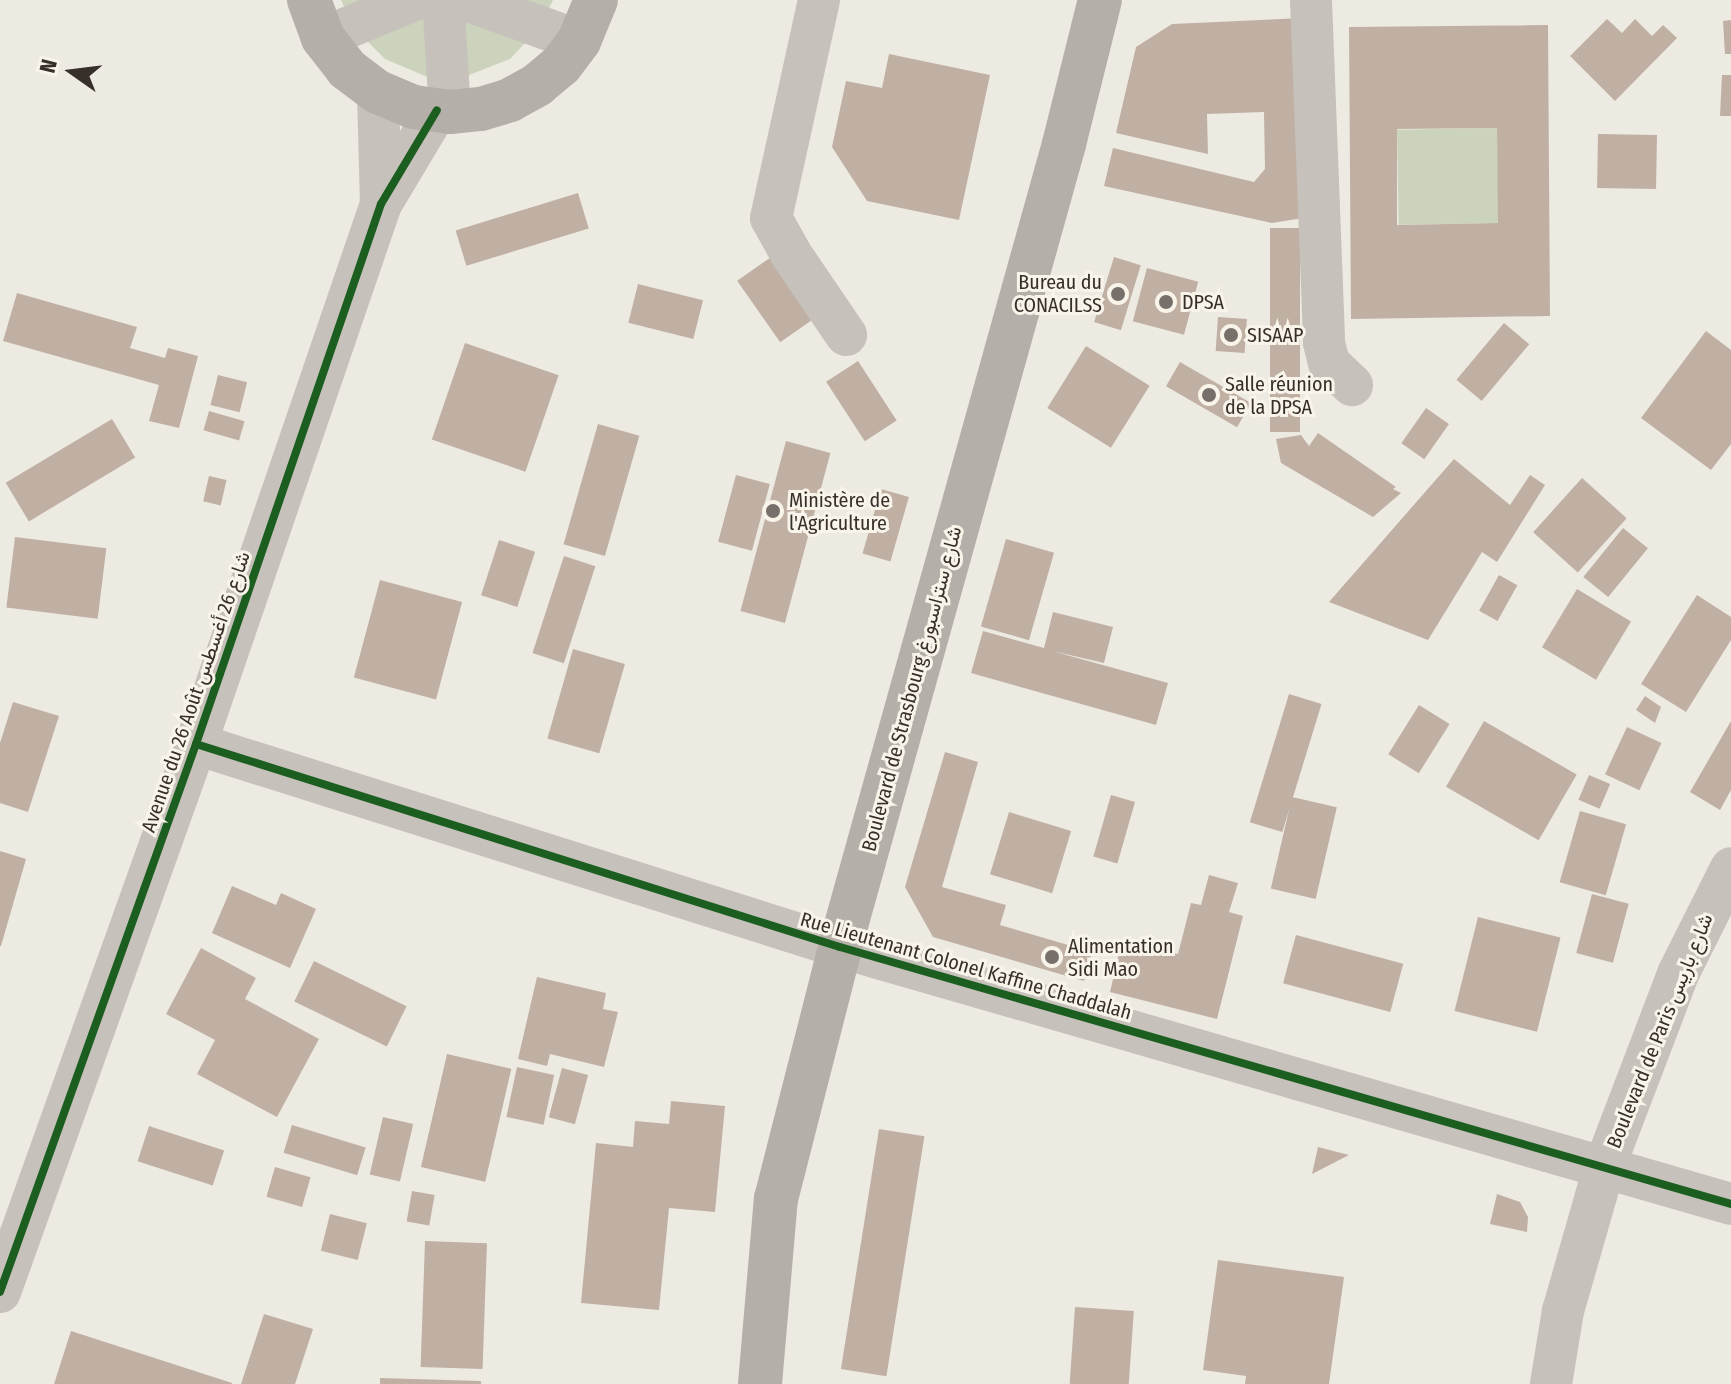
<!DOCTYPE html>
<meta charset="utf-8">
<style>
body{margin:0}
#map{position:relative;width:1731px;height:1384px;overflow:hidden;background:#edeae2;font-family:"Fira Sans Condensed",Vazirmatn,sans-serif}
div>[style]{position:absolute}
[style*='--x']{left:calc(var(--x)*1px);top:calc(var(--y)*1px);width:calc(var(--w)*1px);rotate:calc(var(--a)*1deg)}
.green>*{inset:0;background:#cbd3bc;transform-origin:0 0}
.building>*{inset:0;background:#c0b0a4;transform-origin:0 0}
.minor>*{height:42px;margin:-21px;padding:0 21px;transform-origin:21px;border-radius:21px;background:#c6c1ba}
.major>*{height:44px;margin:-22px;padding:0 22px;transform-origin:22px;border-radius:22px;background:#b5afa9}
.cycleway>*{height:8px;margin:-4px;padding:0 4px;transform-origin:4px;border-radius:4px;background:#1b5e20}
.dots>*{width:22px;height:22px;translate:-50% -50%;box-sizing:border-box;border:4px solid #f9f4e9;border-radius:50%}
span{translate:-50% -50%;white-space:nowrap;text-align:center;line-height:1.15;-webkit-text-stroke:6px #f9f4e9;paint-order:stroke}
.poi-label{font-size:20px;color:#372f29}
.right{translate:-100% -50%;text-align:right}
.left{translate:0 -50%;text-align:left}
.street-label{font-size:20px;color:#372f29}
.north{position:absolute;left:32px;top:32px;width:80px;height:80px;-webkit-text-stroke:6px #f9f4e9;paint-order:stroke;rotate:284deg;font-size:22px;font-weight:700;line-height:32px;text-align:center;color:#372f29}
.north::after{content:'';display:block;margin:auto;width:28px;height:36px;background:#372f29;clip-path:polygon(50% 0,100% 100%,50% 72%,0 100%)}
</style>
<div id="map">
<div class="green">
<i style="clip-path:polygon(341px 0,553px 0,540px 27px,510px 59px,469px 75px,448px 78px,425px 76px,385px 59px,354px 28px)"></i>
<i style="left:1497px;top:128px;width:95px;height:100px;rotate:89deg"></i>
</div>
<div class="building">
<i style="clip-path:polygon(1302px 18px,1303px 218px,1272px 223px,1104px 186px,1113px 148px,1254px 182px,1265px 169px,1264px 112px,1207px 114px,1208px 154px,1116px 133px,1136px 47px,1172px 24px)"></i>
<i style="clip-path:polygon(1607px 19px,1622px 33px,1635px 19px,1652px 36px,1663px 25px,1677px 38px,1615px 101px,1570px 56px)"></i>
<i style="clip-path:polygon(1731px 20px,1731px 54px,1725px 54px,1723px 21px)"></i>
<i style="clip-path:polygon(evenodd,1548px 25px,1550px 316px,1351px 319px,1349px 27px,1548px 25px,1497px 128px,1498px 223px,1397px 225px,1397px 129px,1497px 128px)"></i>
<i style="clip-path:polygon(889px 54px,990px 75px,959px 220px,867px 201px,832px 147px,846px 81px,882px 88px)"></i>
<i style="clip-path:polygon(1722px 75px,1731px 75px,1731px 116px,1720px 116px)"></i>
<i style="left:1598px;top:134px;width:59px;height:54px;rotate:1deg"></i>
<i style="left:578px;top:193px;width:37px;height:128px;rotate:73deg"></i>
<i style="left:1270px;top:228px;width:30px;height:204px"></i>
<i style="left:774px;top:255px;width:75px;height:45px;rotate:55deg"></i>
<i style="left:1114px;top:257px;width:28px;height:68px;rotate:17deg"></i>
<i style="left:1147px;top:268px;width:53px;height:55px;rotate:15deg"></i>
<i style="left:638px;top:284px;width:67px;height:40px;rotate:14deg"></i>
<i style="clip-path:polygon(17px 293px,137px 327px,130px 348px,165px 358px,168px 348px,198px 356px,179px 428px,149px 421px,159px 385px,3px 341px)"></i>
<i style="left:1218px;top:317px;width:29px;height:34px;rotate:4deg"></i>
<i style="left:1504px;top:323px;width:33px;height:74px;rotate:40deg"></i>
<i style="clip-path:polygon(1706px 331px,1731px 350px,1731px 444px,1711px 470px,1641px 418px)"></i>
<i style="left:465px;top:343px;width:99px;height:102px;rotate:19deg"></i>
<i style="left:1086px;top:346px;width:75px;height:73px;rotate:32deg"></i>
<i style="left:858px;top:361px;width:71px;height:38px;rotate:57deg"></i>
<i style="left:1180px;top:362px;width:82px;height:28px;rotate:30deg"></i>
<i style="left:218px;top:375px;width:30px;height:31px;rotate:14deg"></i>
<i style="left:1426px;top:408px;width:28px;height:43px;rotate:35deg"></i>
<i style="left:209px;top:411px;width:37px;height:20px;rotate:16deg"></i>
<i style="left:112px;top:419px;width:45px;height:124px;rotate:59deg"></i>
<i style="left:598px;top:424px;width:43px;height:125px;rotate:16deg"></i>
<i style="clip-path:polygon(1318px 433px,1396px 487px,1393px 489px,1401px 493px,1373px 517px,1281px 463px,1276px 439px,1301px 435px,1309px 446px)"></i>
<i style="left:786px;top:441px;width:46px;height:176px;rotate:15deg"></i>
<i style="clip-path:polygon(1454px 459px,1510px 505px,1530px 475px,1545px 485px,1497px 562px,1482px 552px,1428px 640px,1329px 602px)"></i>
<i style="left:736px;top:475px;width:35px;height:69px;rotate:15deg"></i>
<i style="left:209px;top:476px;width:18px;height:26px;rotate:13deg"></i>
<i style="left:1582px;top:478px;width:60px;height:73px;rotate:42deg"></i>
<i style="left:881px;top:489px;width:29px;height:67px;rotate:16deg"></i>
<i style="left:1623px;top:528px;width:32px;height:63px;rotate:39deg"></i>
<i style="left:15px;top:537px;width:92px;height:71px;rotate:7deg"></i>
<i style="left:1006px;top:539px;width:50px;height:91px;rotate:16deg"></i>
<i style="left:499px;top:540px;width:38px;height:58px;rotate:18deg"></i>
<i style="left:564px;top:556px;width:33px;height:102px;rotate:18deg"></i>
<i style="left:1499px;top:575px;width:21px;height:41px;rotate:29deg"></i>
<i style="left:380px;top:580px;width:85px;height:101px;rotate:15deg"></i>
<i style="left:1577px;top:589px;width:63px;height:68px;rotate:31deg"></i>
<i style="clip-path:polygon(1697px 595px,1731px 617px,1731px 640px,1686px 712px,1641px 684px)"></i>
<i style="clip-path:polygon(1053px 612px,1113px 627px,1104px 663px,1052px 651px,1168px 683px,1156px 725px,971px 673px,983px 631px,1044px 648px)"></i>
<i style="left:573px;top:649px;width:54px;height:93px;rotate:16deg"></i>
<i style="left:1289px;top:694px;width:34px;height:134px;rotate:17deg"></i>
<i style="clip-path:polygon(1645px 696px,1661px 707px,1655px 723px,1636px 710px)"></i>
<i style="clip-path:polygon(13px 702px,59px 716px,28px 812px,0 803px,0 743px)"></i>
<i style="left:1419px;top:705px;width:36px;height:58px;rotate:32deg"></i>
<i style="left:1484px;top:721px;width:107px;height:76px;rotate:30deg"></i>
<i style="clip-path:polygon(1731px 721px,1731px 790px,1720px 810px,1690px 792px)"></i>
<i style="left:1627px;top:727px;width:38px;height:52px;rotate:25deg"></i>
<i style="clip-path:polygon(945px 752px,978px 762px,942px 887px,1006px 905px,1000px 925px,1092px 952px,1084px 981px,933px 937px,905px 887px)"></i>
<i style="left:1589px;top:775px;width:23px;height:27px;rotate:23deg"></i>
<i style="left:1111px;top:795px;width:25px;height:64px;rotate:16deg"></i>
<i style="left:1292px;top:797px;width:46px;height:94px;rotate:13deg"></i>
<i style="left:1580px;top:811px;width:48px;height:74px;rotate:16deg"></i>
<i style="left:1009px;top:812px;width:65px;height:65px;rotate:17deg"></i>
<i style="clip-path:polygon(0 851px,26px 859px,1px 946px,0 946px)"></i>
<i style="clip-path:polygon(1209px 875px,1238px 883px,1229px 912px,1243px 916px,1217px 1019px,1110px 992px,1122px 940px,1178px 954px,1191px 903px,1201px 905px)"></i>
<i style="clip-path:polygon(232px 886px,276px 905px,281px 893px,316px 909px,290px 968px,212px 933px)"></i>
<i style="left:1592px;top:894px;width:38px;height:61px;rotate:15deg"></i>
<i style="left:1478px;top:917px;width:85px;height:97px;rotate:14deg"></i>
<i style="left:1296px;top:935px;width:111px;height:50px;rotate:15deg"></i>
<i style="clip-path:polygon(201px 948px,256px 978px,245px 999px,319px 1039px,277px 1117px,197px 1074px,215px 1040px,166px 1014px)"></i>
<i style="left:314px;top:961px;width:103px;height:45px;rotate:26deg"></i>
<i style="clip-path:polygon(537px 977px,606px 993px,603px 1009px,618px 1012px,604px 1067px,550px 1054px,547px 1066px,518px 1059px)"></i>
<i style="left:447px;top:1054px;width:66px;height:116px;rotate:13deg"></i>
<i style="left:517px;top:1067px;width:38px;height:51px;rotate:12deg"></i>
<i style="left:562px;top:1068px;width:27px;height:51px;rotate:15deg"></i>
<i style="clip-path:polygon(671px 1101px,725px 1106px,715px 1212px,669px 1208px,659px 1310px,581px 1303px,596px 1143px,633px 1147px,635px 1121px,669px 1124px)"></i>
<i style="left:383px;top:1117px;width:31px;height:59px;rotate:13deg"></i>
<i style="left:292px;top:1125px;width:77px;height:29px;rotate:17deg"></i>
<i style="left:149px;top:1126px;width:79px;height:37px;rotate:18deg"></i>
<i style="left:879px;top:1129px;width:46px;height:243px;rotate:9deg"></i>
<i style="clip-path:polygon(1318px 1147px,1349px 1155px,1312px 1174px)"></i>
<i style="left:275px;top:1167px;width:37px;height:31px;rotate:16deg"></i>
<i style="left:412px;top:1191px;width:23px;height:31px;rotate:10deg"></i>
<i style="clip-path:polygon(1497px 1194px,1520px 1202px,1528px 1217px,1527px 1232px,1490px 1224px)"></i>
<i style="left:330px;top:1214px;width:38px;height:38px;rotate:14deg"></i>
<i style="left:425px;top:1241px;width:62px;height:126px;rotate:2deg"></i>
<i style="clip-path:polygon(1218px 1260px,1344px 1277px,1329px 1384px,1245px 1384px,1246px 1376px,1203px 1370px)"></i>
<i style="left:1075px;top:1307px;width:59px;height:77px;rotate:4deg"></i>
<i style="clip-path:polygon(264px 1314px,313px 1329px,295px 1384px,241px 1384px)"></i>
<i style="clip-path:polygon(71px 1331px,232px 1383px,232px 1384px,54px 1384px)"></i>
<i style="clip-path:polygon(380px 1378px,481px 1381px,481px 1384px,380px 1384px)"></i>
</div>
<div class="minor">
<i style="--x:466;--y:0;--w:120;--a:19.9"></i>
<i style="--x:819;--y:0;--w:223;--a:102.4"></i>
<i style="--x:771;--y:218;--w:41;--a:60.9"></i>
<i style="--x:791;--y:254;--w:98;--a:55.8"></i>
<i style="--x:1311;--y:0;--w:343;--a:87.8"></i>
<i style="--x:1324;--y:343;--w:21;--a:76"></i>
<i style="--x:1329;--y:363;--w:32;--a:44"></i>
<i style="--x:444;--y:14;--w:98;--a:86.5"></i>
<i style="--x:323;--y:38;--w:99;--a:-22.7"></i>
<i style="--x:378;--y:92;--w:112;--a:88.5"></i>
<i style="--x:196;--y:744;--w:675;--a:17.5"></i>
<i style="--x:840;--y:947;--w:927;--a:16.09"></i>
<i style="--x:0;--y:1292;--w:582;--a:-70.32"></i>
<i style="--x:196;--y:744;--w:571;--a:-71.09"></i>
<i style="--x:381;--y:204;--w:109;--a:-59.2"></i>
<i style="--x:1551;--y:1384;--w:74;--a:-80.7"></i>
<i style="--x:1563;--y:1311;--w:149;--a:-74"></i>
<i style="--x:1604;--y:1168;--w:210;--a:-69.1"></i>
<i style="--x:1679;--y:972;--w:116;--a:-63.4"></i>
</div>
<div class="major">
<i style="--x:309;--y:0;--w:40;--a:69.8"></i>
<i style="--x:323;--y:38;--w:39;--a:52"></i>
<i style="--x:347;--y:69;--w:39;--a:37"></i>
<i style="--x:378;--y:92;--w:39;--a:23"></i>
<i style="--x:414;--y:107;--w:36;--a:8"></i>
<i style="--x:450;--y:112;--w:31;--a:-6"></i>
<i style="--x:481;--y:109;--w:30;--a:-17"></i>
<i style="--x:510;--y:100;--w:31;--a:-29"></i>
<i style="--x:537;--y:85;--w:31;--a:-40"></i>
<i style="--x:561;--y:65;--w:30;--a:-53"></i>
<i style="--x:579;--y:41;--w:44;--a:-67.5"></i>
<i style="--x:760;--y:1384;--w:186;--a:-85.1"></i>
<i style="--x:776;--y:1199;--w:260;--a:-75.7"></i>
<i style="--x:840;--y:947;--w:834;--a:-74.41"></i>
<i style="--x:1064;--y:144;--w:148;--a:-76"></i>
</div>
<div class="cycleway">
<i style="--x:196;--y:744;--w:675;--a:17.5"></i>
<i style="--x:840;--y:947;--w:927;--a:16.09"></i>
<i style="--x:0;--y:1292;--w:582;--a:-70.32"></i>
<i style="--x:196;--y:744;--w:571;--a:-71.09"></i>
<i style="--x:381;--y:204;--w:109;--a:-59.2"></i>
</div>
<div class="dots">
<i style="left:1118px;top:294px;background:#77706a"></i>
<i style="left:1166px;top:302px;background:#77706a"></i>
<i style="left:1231px;top:335px;background:#77706a"></i>
<i style="left:1209px;top:395px;background:#77706a"></i>
<i style="left:773px;top:511px;background:#77706a"></i>
<i style="left:1052px;top:957px;background:#77706a"></i>
</div>
<div class="poi-label">
<span class="right" style="left:1102px;top:294px">Bureau du<br>CONACILSS</span>
<span class="left" style="left:1182px;top:302px">DPSA</span>
<span class="left" style="left:1247px;top:335px">SISAAP</span>
<span class="left" style="left:1225px;top:396px">Salle réunion<br>de la DPSA</span>
<span class="left" style="left:789px;top:512px">Ministère de<br>l'Agriculture</span>
<span class="left" style="left:1068px;top:958px">Alimentation<br>Sidi Mao</span>
</div>
<div class="street-label">
<span style="left:912px;top:689px;rotate:-75deg">Boulevard de Strasbourg شارع ستراسبورغ</span>
<span style="left:196px;top:692px;rotate:-71deg">Avenue du 26 Août شارع 26 أغسطس</span>
<span style="left:966px;top:966px;rotate:16deg">Rue Lieutenant Colonel Kaffine Chaddalah</span>
<span style="left:1660px;top:1031px;rotate:-68deg">Boulevard de Paris شارع باريس</span>
</div>
<div class="north">N</div>
</div>
